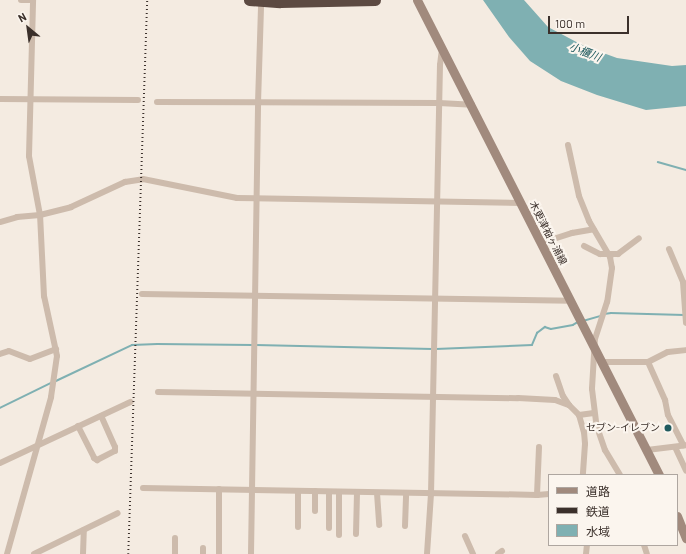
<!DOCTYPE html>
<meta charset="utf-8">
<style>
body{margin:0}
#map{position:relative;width:686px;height:554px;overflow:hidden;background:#f4ebe1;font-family:Barlow,"Noto Sans JP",sans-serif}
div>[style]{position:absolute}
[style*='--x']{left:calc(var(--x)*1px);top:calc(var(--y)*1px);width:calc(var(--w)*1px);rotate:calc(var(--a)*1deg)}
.water>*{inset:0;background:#7fb0b2}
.stream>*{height:1.5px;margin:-0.75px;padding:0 0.75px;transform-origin:0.75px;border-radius:0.75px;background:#7fb0b2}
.street>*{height:6px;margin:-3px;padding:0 3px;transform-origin:3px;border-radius:3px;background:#cdbbac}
.secondary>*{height:9px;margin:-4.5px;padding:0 4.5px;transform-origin:4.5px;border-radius:4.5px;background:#a18a7d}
.highway>*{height:11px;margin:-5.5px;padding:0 5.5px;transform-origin:5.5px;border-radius:5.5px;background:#5c4a42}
.rail>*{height:1.5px;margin-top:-0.75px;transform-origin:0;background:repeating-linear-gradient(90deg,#3b302b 0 1px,transparent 0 4px)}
.dots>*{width:11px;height:11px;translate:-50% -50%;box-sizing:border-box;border:2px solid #fbf5ee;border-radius:50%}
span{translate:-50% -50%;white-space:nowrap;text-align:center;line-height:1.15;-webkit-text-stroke:4px #fbf5ee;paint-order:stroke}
.street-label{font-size:10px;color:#3b302b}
.poi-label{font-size:10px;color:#3b302b}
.right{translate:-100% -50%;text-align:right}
.water-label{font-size:11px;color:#1f5a5e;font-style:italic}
.legend{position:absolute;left:548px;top:474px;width:130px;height:72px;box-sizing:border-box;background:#fbf5ee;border:1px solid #aea6a0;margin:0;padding:5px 7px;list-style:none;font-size:12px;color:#3b302b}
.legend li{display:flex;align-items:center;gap:8px;height:20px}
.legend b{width:20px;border:1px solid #aea6a0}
.north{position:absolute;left:8px;top:8px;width:40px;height:40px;-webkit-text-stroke:3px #fbf5ee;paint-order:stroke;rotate:331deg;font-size:11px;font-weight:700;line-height:16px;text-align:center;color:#3b302b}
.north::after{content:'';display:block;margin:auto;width:14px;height:18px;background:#3b302b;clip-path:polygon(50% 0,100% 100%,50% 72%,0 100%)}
.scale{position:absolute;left:548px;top:16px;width:81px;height:18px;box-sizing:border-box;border:2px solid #3b302b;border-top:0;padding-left:5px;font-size:12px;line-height:14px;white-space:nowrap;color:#3b302b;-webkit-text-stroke:3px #fbf5ee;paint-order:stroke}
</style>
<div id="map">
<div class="water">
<i style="clip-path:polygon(483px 0,524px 0,548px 27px,584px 46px,617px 58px,672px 66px,686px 65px,686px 106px,646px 110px,597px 95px,561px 81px,530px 61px,509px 37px)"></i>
</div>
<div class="stream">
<i style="--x:658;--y:162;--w:29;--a:16"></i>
<i style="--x:604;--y:314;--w:7;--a:-8"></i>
<i style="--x:611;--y:313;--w:73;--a:1.6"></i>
<i style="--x:583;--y:321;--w:19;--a:-16"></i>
<i style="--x:256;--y:345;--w:176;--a:1.3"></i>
<i style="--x:436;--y:349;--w:96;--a:-2.4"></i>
<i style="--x:532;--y:345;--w:13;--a:-67"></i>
<i style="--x:537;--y:333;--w:10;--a:-37"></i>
<i style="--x:545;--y:327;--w:6;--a:18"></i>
<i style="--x:551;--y:329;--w:22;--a:-10"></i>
<i style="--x:573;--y:325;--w:6;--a:-31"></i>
<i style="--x:56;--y:381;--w:84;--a:-25.3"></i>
<i style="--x:132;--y:345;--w:25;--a:-2"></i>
<i style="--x:157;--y:344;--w:95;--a:0.6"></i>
<i style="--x:0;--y:408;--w:57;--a:-26.1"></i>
</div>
<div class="street">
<i style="--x:21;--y:0;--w:12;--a:0"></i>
<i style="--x:0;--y:99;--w:138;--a:0.4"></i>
<i style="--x:157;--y:102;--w:282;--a:0.2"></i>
<i style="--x:439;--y:103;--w:33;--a:3"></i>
<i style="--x:568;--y:145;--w:52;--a:77.8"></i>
<i style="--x:579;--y:196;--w:27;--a:68"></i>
<i style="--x:589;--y:221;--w:42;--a:59.7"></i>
<i style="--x:610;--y:257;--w:11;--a:80"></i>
<i style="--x:612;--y:268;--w:34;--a:98"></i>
<i style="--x:607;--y:302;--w:38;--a:108"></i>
<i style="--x:595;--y:338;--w:51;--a:93.4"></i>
<i style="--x:592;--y:389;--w:35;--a:83"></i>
<i style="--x:596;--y:424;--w:28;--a:71"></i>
<i style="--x:605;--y:450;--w:29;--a:59"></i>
<i style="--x:0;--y:222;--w:18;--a:-16"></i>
<i style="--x:17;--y:217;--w:23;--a:-5"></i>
<i style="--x:40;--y:215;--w:32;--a:-14"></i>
<i style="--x:71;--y:207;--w:60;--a:-24.8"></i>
<i style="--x:125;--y:182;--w:18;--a:-9"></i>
<i style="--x:143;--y:179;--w:96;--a:11.4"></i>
<i style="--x:237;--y:198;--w:284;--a:1"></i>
<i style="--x:541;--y:243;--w:33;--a:-18"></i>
<i style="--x:572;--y:233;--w:22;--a:-10"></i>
<i style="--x:584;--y:246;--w:18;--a:27"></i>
<i style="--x:600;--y:254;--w:18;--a:0"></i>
<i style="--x:618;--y:254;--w:26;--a:-37"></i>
<i style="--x:669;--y:249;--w:36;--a:67"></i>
<i style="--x:683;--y:282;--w:41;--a:85.8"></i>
<i style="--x:142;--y:294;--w:428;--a:0.9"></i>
<i style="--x:0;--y:354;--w:9;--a:-18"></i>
<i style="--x:9;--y:351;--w:22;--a:21"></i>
<i style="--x:30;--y:359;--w:28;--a:-21"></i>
<i style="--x:601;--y:362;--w:47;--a:0"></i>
<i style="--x:648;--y:362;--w:22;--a:-27"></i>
<i style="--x:668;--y:352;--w:18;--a:-6"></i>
<i style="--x:648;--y:362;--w:42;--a:65.9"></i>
<i style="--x:665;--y:400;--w:15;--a:79"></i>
<i style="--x:668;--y:415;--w:34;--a:63"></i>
<i style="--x:556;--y:376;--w:21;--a:71"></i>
<i style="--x:563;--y:396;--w:11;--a:56"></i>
<i style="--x:158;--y:392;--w:360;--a:1"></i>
<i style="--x:518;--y:398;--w:37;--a:3"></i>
<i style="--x:555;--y:400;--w:15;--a:20"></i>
<i style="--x:569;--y:405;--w:14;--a:45"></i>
<i style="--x:579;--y:415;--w:18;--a:74"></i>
<i style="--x:584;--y:432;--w:12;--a:85"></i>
<i style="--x:585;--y:444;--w:31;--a:94"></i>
<i style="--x:579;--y:415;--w:15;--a:-8"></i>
<i style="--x:78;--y:426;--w:36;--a:63"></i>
<i style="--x:94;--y:458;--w:4;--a:34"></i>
<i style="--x:97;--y:460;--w:20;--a:-27"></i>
<i style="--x:115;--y:451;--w:4;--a:-90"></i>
<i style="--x:115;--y:447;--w:34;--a:-114"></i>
<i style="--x:675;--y:447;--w:26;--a:65"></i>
<i style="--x:647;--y:450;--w:39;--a:-7"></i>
<i style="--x:0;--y:463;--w:144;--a:-25.1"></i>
<i style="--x:143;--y:488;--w:394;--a:1"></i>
<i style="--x:537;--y:495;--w:12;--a:-5"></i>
<i style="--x:298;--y:491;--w:36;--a:90"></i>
<i style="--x:377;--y:493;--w:32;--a:86"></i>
<i style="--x:537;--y:495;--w:48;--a:-87.6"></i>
<i style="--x:315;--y:511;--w:20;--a:-90"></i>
<i style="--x:405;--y:526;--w:33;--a:-88"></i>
<i style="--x:329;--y:528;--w:36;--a:-90"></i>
<i style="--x:356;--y:534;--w:42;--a:-88.6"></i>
<i style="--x:339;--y:535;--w:43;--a:-90"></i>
<i style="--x:465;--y:536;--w:20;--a:66"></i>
<i style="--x:644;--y:545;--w:9;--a:72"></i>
<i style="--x:7;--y:554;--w:163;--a:-74.3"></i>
<i style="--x:51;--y:397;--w:41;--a:-81.7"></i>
<i style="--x:57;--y:356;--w:61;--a:-102.2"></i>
<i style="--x:44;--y:296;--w:81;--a:-92.8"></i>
<i style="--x:40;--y:215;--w:60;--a:-100.6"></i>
<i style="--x:29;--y:156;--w:156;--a:-88.5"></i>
<i style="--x:34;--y:554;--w:93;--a:-26"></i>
<i style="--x:83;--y:554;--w:24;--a:-88"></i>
<i style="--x:175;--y:554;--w:16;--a:-90"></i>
<i style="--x:203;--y:554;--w:6;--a:-90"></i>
<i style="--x:219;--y:554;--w:65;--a:-90"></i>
<i style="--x:251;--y:554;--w:451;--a:-89.1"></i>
<i style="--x:258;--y:103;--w:97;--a:-88.2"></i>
<i style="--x:427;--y:554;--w:60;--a:-86.2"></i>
<i style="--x:431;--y:494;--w:429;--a:-88.8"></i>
<i style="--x:440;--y:65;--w:16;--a:-83"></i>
<i style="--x:498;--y:554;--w:5;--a:-37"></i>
<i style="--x:586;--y:554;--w:9;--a:-84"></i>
</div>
<div class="secondary">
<i style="--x:417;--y:0;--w:533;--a:63"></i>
<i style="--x:677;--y:516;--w:24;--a:68"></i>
</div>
<div class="highway">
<i style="--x:249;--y:0;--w:31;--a:4"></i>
<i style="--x:280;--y:2;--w:95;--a:-1.2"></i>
</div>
<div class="rail">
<i style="--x:128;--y:554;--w:554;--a:-88.04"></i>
</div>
<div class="dots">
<i style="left:668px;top:428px;background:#1f5a5e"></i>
</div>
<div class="street-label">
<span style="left:548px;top:233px;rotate:63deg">木更津袖ヶ浦線</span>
</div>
<div class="poi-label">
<span class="right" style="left:660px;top:428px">セブン-イレブン</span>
</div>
<div class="water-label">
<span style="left:585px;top:52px;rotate:21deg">小櫃川</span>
</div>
<ul class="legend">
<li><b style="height:5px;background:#a18a7d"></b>道路</li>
<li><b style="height:5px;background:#3b302b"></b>鉄道</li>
<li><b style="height:11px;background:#7fb0b2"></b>水域</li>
</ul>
<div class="north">N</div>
<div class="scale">100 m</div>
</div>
